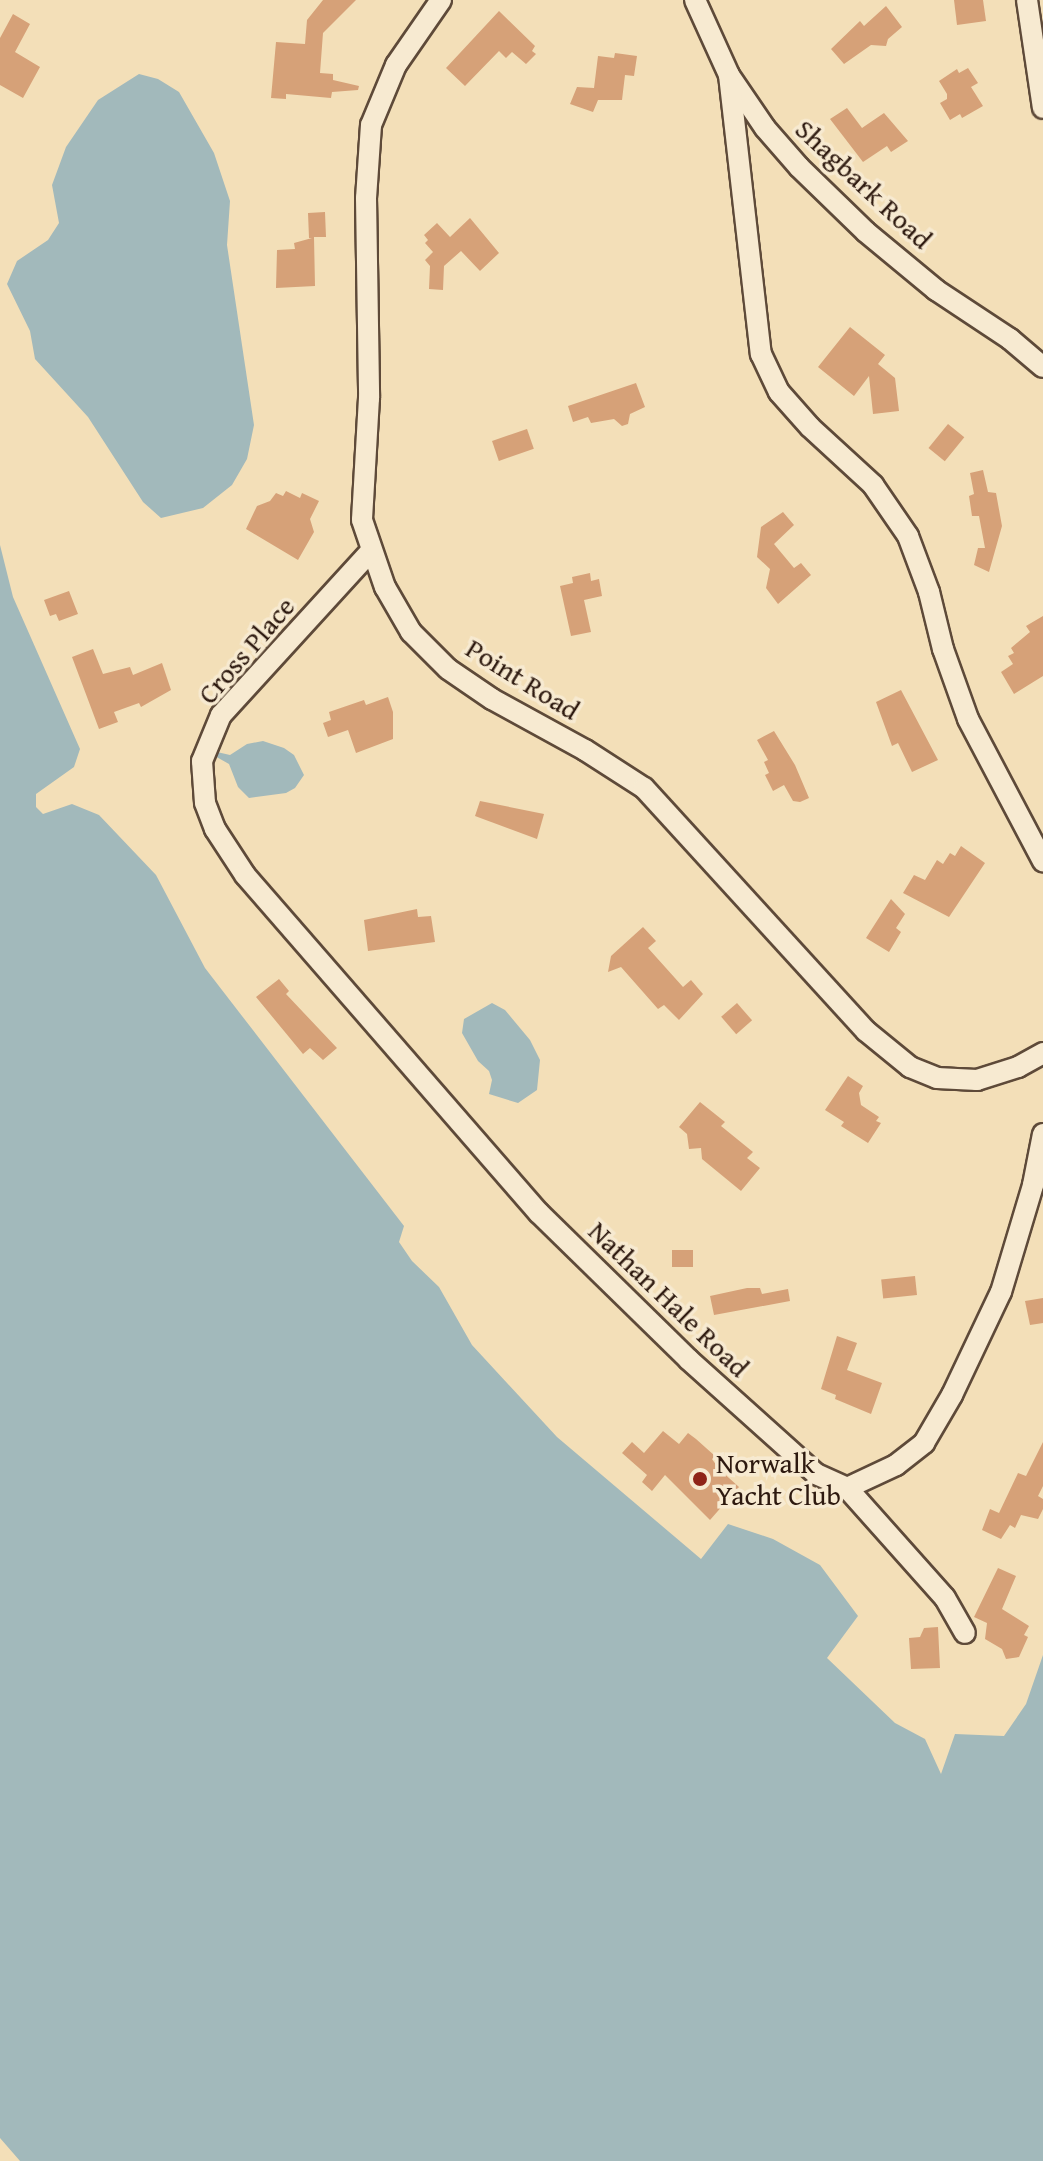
<!DOCTYPE html>
<style>
body{margin:0}
#map{position:relative;width:1043px;height:2161px;overflow:hidden;background:#f3dfb8;font-family:"Gentium Book Plus",serif}
div>[style]{position:absolute}
[style*='--x']{left:calc(var(--x)*1px);top:calc(var(--y)*1px);width:calc(var(--w)*1px);rotate:calc(var(--a)*1deg)}
.water>*{inset:0;background:#a2b9bb}
.building>*{inset:0;background:#d6a178;transform-origin:0 0}
.roads{filter:drop-shadow(2px 0 #5e4a39) drop-shadow(-2px 0 #5e4a39) drop-shadow(0 2px #5e4a39) drop-shadow(0 -2px #5e4a39)}
.minor>*{height:20px;margin:-10px;padding:0 10px;transform-origin:10px;border-radius:10px;background:#f7ead1}
.dots>*{width:22px;height:22px;translate:-50% -50%;box-sizing:border-box;border:4px solid #f7ead1;border-radius:50%}
span{translate:-50% -50%;white-space:nowrap;text-align:center;line-height:1.15;-webkit-text-stroke:7px #f7ead1;paint-order:stroke}
.street-label{font-size:28px;color:#2d190f}
.poi-label{font-size:28px;color:#2d190f}
.left{translate:0 -50%;text-align:left}
</style>
<div id="map">
<div class="water">
<i style="clip-path:polygon(139px 74px,158px 79px,179px 92px,214px 153px,230px 201px,227px 245px,254px 425px,247px 459px,232px 485px,203px 508px,161px 518px,143px 502px,88px 417px,35px 359px,30px 331px,7px 284px,17px 261px,48px 240px,59px 223px,52px 185px,66px 147px,98px 100px)"></i>
<i style="clip-path:polygon(0 545px,13px 597px,80px 749px,74px 767px,36px 794px,36px 807px,43px 814px,72px 804px,99px 815px,156px 875px,205px 968px,404px 1226px,399px 1242px,412px 1261px,439px 1287px,472px 1345px,557px 1437px,701px 1559px,728px 1524px,773px 1539px,820px 1565px,858px 1616px,827px 1658px,895px 1723px,925px 1739px,941px 1774px,955px 1734px,1004px 1736px,1026px 1704px,1043px 1655px,1043px 2161px,20px 2161px,0 2138px)"></i>
<i style="clip-path:polygon(263px 741px,284px 748px,294px 755px,304px 775px,295px 788px,286px 793px,249px 798px,238px 787px,229px 764px,213px 755px,217px 752px,230px 755px,247px 744px)"></i>
<i style="clip-path:polygon(492px 1003px,505px 1010px,530px 1040px,540px 1060px,537px 1090px,518px 1103px,489px 1094px,492px 1080px,489px 1071px,478px 1061px,462px 1033px,464px 1019px)"></i>
</div>
<div class="building">
<i style="clip-path:polygon(323px 0,356px 0,323px 33px,320px 73px,333px 74px,333px 80px,359px 86px,358px 90px,332px 92px,331px 98px,286px 94px,286px 99px,271px 98px,276px 42px,305px 44px,307px 20px)"></i>
<i style="clip-path:polygon(954px 0,983px 0,986px 21px,957px 25px)"></i>
<i style="clip-path:polygon(886px 6px,902px 27px,888px 39px,886px 46px,871px 45px,844px 64px,831px 49px,860px 21px,864px 26px)"></i>
<i style="clip-path:polygon(499px 11px,535px 46px,532px 51px,536px 54px,526px 64px,512px 52px,506px 58px,499px 51px,465px 86px,446px 68px)"></i>
<i style="clip-path:polygon(13px 14px,30px 24px,15px 52px,40px 67px,23px 98px,0 85px,0 38px)"></i>
<i style="clip-path:polygon(615px 53px,637px 56px,634px 76px,625px 75px,622px 100px,598px 100px,593px 112px,570px 104px,577px 87px,594px 88px,598px 56px,614px 58px)"></i>
<i style="clip-path:polygon(968px 68px,978px 83px,971px 87px,983px 106px,962px 118px,960px 114px,950px 120px,940px 103px,947px 99px,947px 94px,939px 81px,957px 69px,959px 73px)"></i>
<i style="clip-path:polygon(847px 108px,862px 128px,884px 113px,908px 141px,891px 152px,887px 146px,863px 162px,830px 119px)"></i>
<i style="clip-path:polygon(325px 212px,326px 237px,314px 237px,315px 286px,276px 288px,277px 250px,295px 249px,294px 243px,312px 238px,309px 238px,308px 213px)"></i>
<i style="clip-path:polygon(470px 218px,499px 253px,480px 271px,461px 251px,444px 266px,443px 290px,429px 289px,430px 266px,425px 260px,433px 252px,425px 243px,428px 240px,424px 235px,437px 223px,450px 237px)"></i>
<i style="clip-path:polygon(850px 327px,885px 355px,878px 364px,895px 378px,899px 411px,873px 414px,869px 376px,854px 396px,818px 367px)"></i>
<i style="clip-path:polygon(636px 383px,645px 407px,630px 414px,628px 424px,622px 426px,614px 419px,591px 423px,588px 417px,573px 422px,568px 406px)"></i>
<i style="left:948px;top:424px;width:21px;height:31px;rotate:39deg"></i>
<i style="left:527px;top:429px;width:21px;height:37px;rotate:71deg"></i>
<i style="clip-path:polygon(983px 470px,988px 492px,996px 493px,1002px 526px,989px 572px,974px 565px,978px 548px,985px 548px,979px 516px,972px 516px,969px 496px,974px 494px,970px 473px)"></i>
<i style="clip-path:polygon(286px 491px,300px 498px,302px 493px,319px 501px,310px 519px,314px 532px,298px 560px,246px 529px,257px 506px,270px 501px,276px 493px,283px 496px)"></i>
<i style="clip-path:polygon(783px 512px,794px 525px,774px 544px,794px 568px,801px 563px,811px 575px,778px 604px,766px 588px,770px 569px,757px 557px,761px 527px)"></i>
<i style="clip-path:polygon(590px 573px,591px 581px,599px 579px,602px 596px,584px 600px,591px 632px,571px 636px,560px 586px,573px 583px,572px 577px)"></i>
<i style="clip-path:polygon(69px 591px,78px 614px,59px 621px,56px 614px,50px 616px,44px 600px)"></i>
<i style="clip-path:polygon(1043px 616px,1043px 676px,1014px 694px,1001px 672px,1013px 664px,1008px 656px,1014px 653px,1011px 648px,1030px 632px,1026px 626px)"></i>
<i style="clip-path:polygon(93px 649px,103px 674px,130px 667px,133px 675px,162px 663px,171px 690px,141px 707px,139px 703px,114px 712px,118px 722px,99px 729px,72px 657px)"></i>
<i style="clip-path:polygon(901px 690px,938px 760px,912px 772px,898px 743px,892px 746px,876px 702px)"></i>
<i style="clip-path:polygon(388px 697px,393px 712px,393px 739px,356px 753px,348px 730px,328px 737px,323px 723px,331px 720px,329px 712px,364px 700px,366px 705px)"></i>
<i style="clip-path:polygon(774px 731px,795px 765px,809px 798px,800px 802px,793px 801px,784px 785px,773px 791px,765px 775px,769px 773px,764px 762px,768px 760px,757px 740px)"></i>
<i style="clip-path:polygon(480px 801px,544px 814px,537px 839px,475px 816px)"></i>
<i style="clip-path:polygon(961px 846px,985px 863px,949px 917px,903px 893px,914px 875px,925px 880px,937px 860px,943px 864px,950px 853px,955px 856px)"></i>
<i style="clip-path:polygon(891px 899px,905px 914px,896px 928px,901px 932px,889px 952px,866px 938px)"></i>
<i style="clip-path:polygon(417px 909px,418px 917px,431px 916px,435px 942px,368px 951px,364px 920px)"></i>
<i style="clip-path:polygon(643px 927px,656px 941px,648px 948px,683px 987px,691px 980px,703px 994px,679px 1020px,664px 1005px,658px 1009px,621px 967px,608px 972px,611px 956px)"></i>
<i style="clip-path:polygon(279px 979px,289px 991px,286px 994px,337px 1048px,323px 1060px,310px 1048px,303px 1054px,256px 997px)"></i>
<i style="left:737px;top:1003px;width:23px;height:21px;rotate:49deg"></i>
<i style="clip-path:polygon(848px 1076px,863px 1086px,859px 1093px,861px 1105px,879px 1117px,876px 1121px,881px 1123px,868px 1143px,841px 1126px,844px 1122px,825px 1110px)"></i>
<i style="clip-path:polygon(700px 1102px,725px 1122px,721px 1126px,753px 1152px,747px 1158px,760px 1168px,741px 1191px,702px 1159px,701px 1148px,689px 1149px,687px 1134px,679px 1127px)"></i>
<i style="left:693px;top:1250px;width:17px;height:21px;rotate:90deg"></i>
<i style="left:915px;top:1276px;width:19px;height:34px;rotate:84deg"></i>
<i style="clip-path:polygon(747px 1288px,760px 1288px,762px 1294px,788px 1289px,790px 1301px,714px 1315px,710px 1296px)"></i>
<i style="clip-path:polygon(1043px 1298px,1043px 1323px,1030px 1325px,1025px 1301px)"></i>
<i style="clip-path:polygon(837px 1336px,857px 1343px,847px 1370px,882px 1383px,871px 1414px,835px 1399px,836px 1395px,821px 1389px)"></i>
<i style="clip-path:polygon(663px 1431px,679px 1444px,688px 1433px,696px 1439px,715px 1456px,712px 1459px,719px 1469px,739px 1487px,710px 1520px,665px 1475px,652px 1491px,642px 1482px,647px 1475px,622px 1453px,632px 1442px,644px 1453px)"></i>
<i style="clip-path:polygon(1043px 1442px,1043px 1486px,1038px 1496px,1043px 1499px,1043px 1509px,1038px 1519px,1021px 1515px,1015px 1528px,1010px 1525px,1001px 1539px,982px 1530px,990px 1509px,999px 1513px,1018px 1473px,1026px 1476px)"></i>
<i style="clip-path:polygon(998px 1568px,1016px 1576px,1002px 1609px,1029px 1626px,1024px 1635px,1028px 1637px,1019px 1657px,1006px 1659px,1002px 1649px,985px 1639px,987px 1623px,974px 1617px)"></i>
<i style="clip-path:polygon(938px 1627px,940px 1668px,911px 1669px,909px 1638px,920px 1637px,924px 1628px)"></i>
</div>
<div class="roads">
<div class="minor">
<i style="--x:441;--y:0;--w:79;--a:124.7"></i>
<i style="--x:396;--y:65;--w:65;--a:112.6"></i>
<i style="--x:371;--y:125;--w:73;--a:93.9"></i>
<i style="--x:366;--y:198;--w:200;--a:89.1"></i>
<i style="--x:369;--y:398;--w:122;--a:93.3"></i>
<i style="--x:362;--y:520;--w:71;--a:71.1"></i>
<i style="--x:385;--y:587;--w:52;--a:60"></i>
<i style="--x:411;--y:632;--w:52;--a:45"></i>
<i style="--x:448;--y:669;--w:53;--a:34.3"></i>
<i style="--x:492;--y:699;--w:106;--a:28.7"></i>
<i style="--x:585;--y:750;--w:70;--a:32.8"></i>
<i style="--x:644;--y:788;--w:329;--a:47.6"></i>
<i style="--x:866;--y:1031;--w:57;--a:39.3"></i>
<i style="--x:910;--y:1067;--w:29;--a:22"></i>
<i style="--x:937;--y:1078;--w:40;--a:2.9"></i>
<i style="--x:977;--y:1080;--w:43;--a:-17.6"></i>
<i style="--x:1018;--y:1067;--w:29;--a:-29"></i>
<i style="--x:695;--y:0;--w:82;--a:65.6"></i>
<i style="--x:729;--y:75;--w:64;--a:55.8"></i>
<i style="--x:765;--y:128;--w:52;--a:48.9"></i>
<i style="--x:799;--y:167;--w:93;--a:44.1"></i>
<i style="--x:866;--y:232;--w:91;--a:39.6"></i>
<i style="--x:936;--y:290;--w:89;--a:33.5"></i>
<i style="--x:1010;--y:339;--w:43;--a:40.3"></i>
<i style="--x:1027;--y:0;--w:109;--a:81.6"></i>
<i style="--x:729;--y:75;--w:281;--a:83.5"></i>
<i style="--x:761;--y:354;--w:42;--a:64.7"></i>
<i style="--x:779;--y:392;--w:47;--a:48.5"></i>
<i style="--x:810;--y:427;--w:86;--a:42.6"></i>
<i style="--x:873;--y:485;--w:62;--a:55.5"></i>
<i style="--x:908;--y:536;--w:60;--a:69.4"></i>
<i style="--x:929;--y:592;--w:59;--a:76.2"></i>
<i style="--x:943;--y:649;--w:74;--a:70.3"></i>
<i style="--x:968;--y:719;--w:161;--a:62.2"></i>
<i style="--x:370;--y:552;--w:221;--a:132.4"></i>
<i style="--x:221;--y:715;--w:50;--a:112.4"></i>
<i style="--x:202;--y:761;--w:42;--a:85.9"></i>
<i style="--x:205;--y:803;--w:28;--a:69"></i>
<i style="--x:215;--y:829;--w:55;--a:56.9"></i>
<i style="--x:245;--y:875;--w:448;--a:49"></i>
<i style="--x:539;--y:1213;--w:209;--a:44.4"></i>
<i style="--x:688;--y:1359;--w:172;--a:41.9"></i>
<i style="--x:816;--y:1474;--w:34;--a:24"></i>
<i style="--x:847;--y:1488;--w:54;--a:-25.1"></i>
<i style="--x:896;--y:1465;--w:36;--a:-38"></i>
<i style="--x:924;--y:1443;--w:56;--a:-59.7"></i>
<i style="--x:952;--y:1395;--w:114;--a:-64.6"></i>
<i style="--x:1001;--y:1292;--w:112;--a:-73.3"></i>
<i style="--x:1033;--y:1185;--w:52;--a:-78.9"></i>
<i style="--x:847;--y:1488;--w:147;--a:48.3"></i>
<i style="--x:945;--y:1598;--w:40;--a:60.3"></i>
</div>
</div>
<div class="dots">
<i style="left:700px;top:1479px;background:#8f2418"></i>
</div>
<div class="street-label">
<span style="left:864px;top:184px;rotate:43deg">Shagbark Road</span>
<span style="left:246px;top:650px;rotate:-49deg">Cross Place</span>
<span style="left:523px;top:679px;rotate:32deg">Point Road</span>
<span style="left:669px;top:1299px;rotate:44deg">Nathan Hale Road</span>
</div>
<div class="poi-label">
<span class="left" style="left:716px;top:1479px">Norwalk<br>Yacht Club</span>
</div>
</div>
